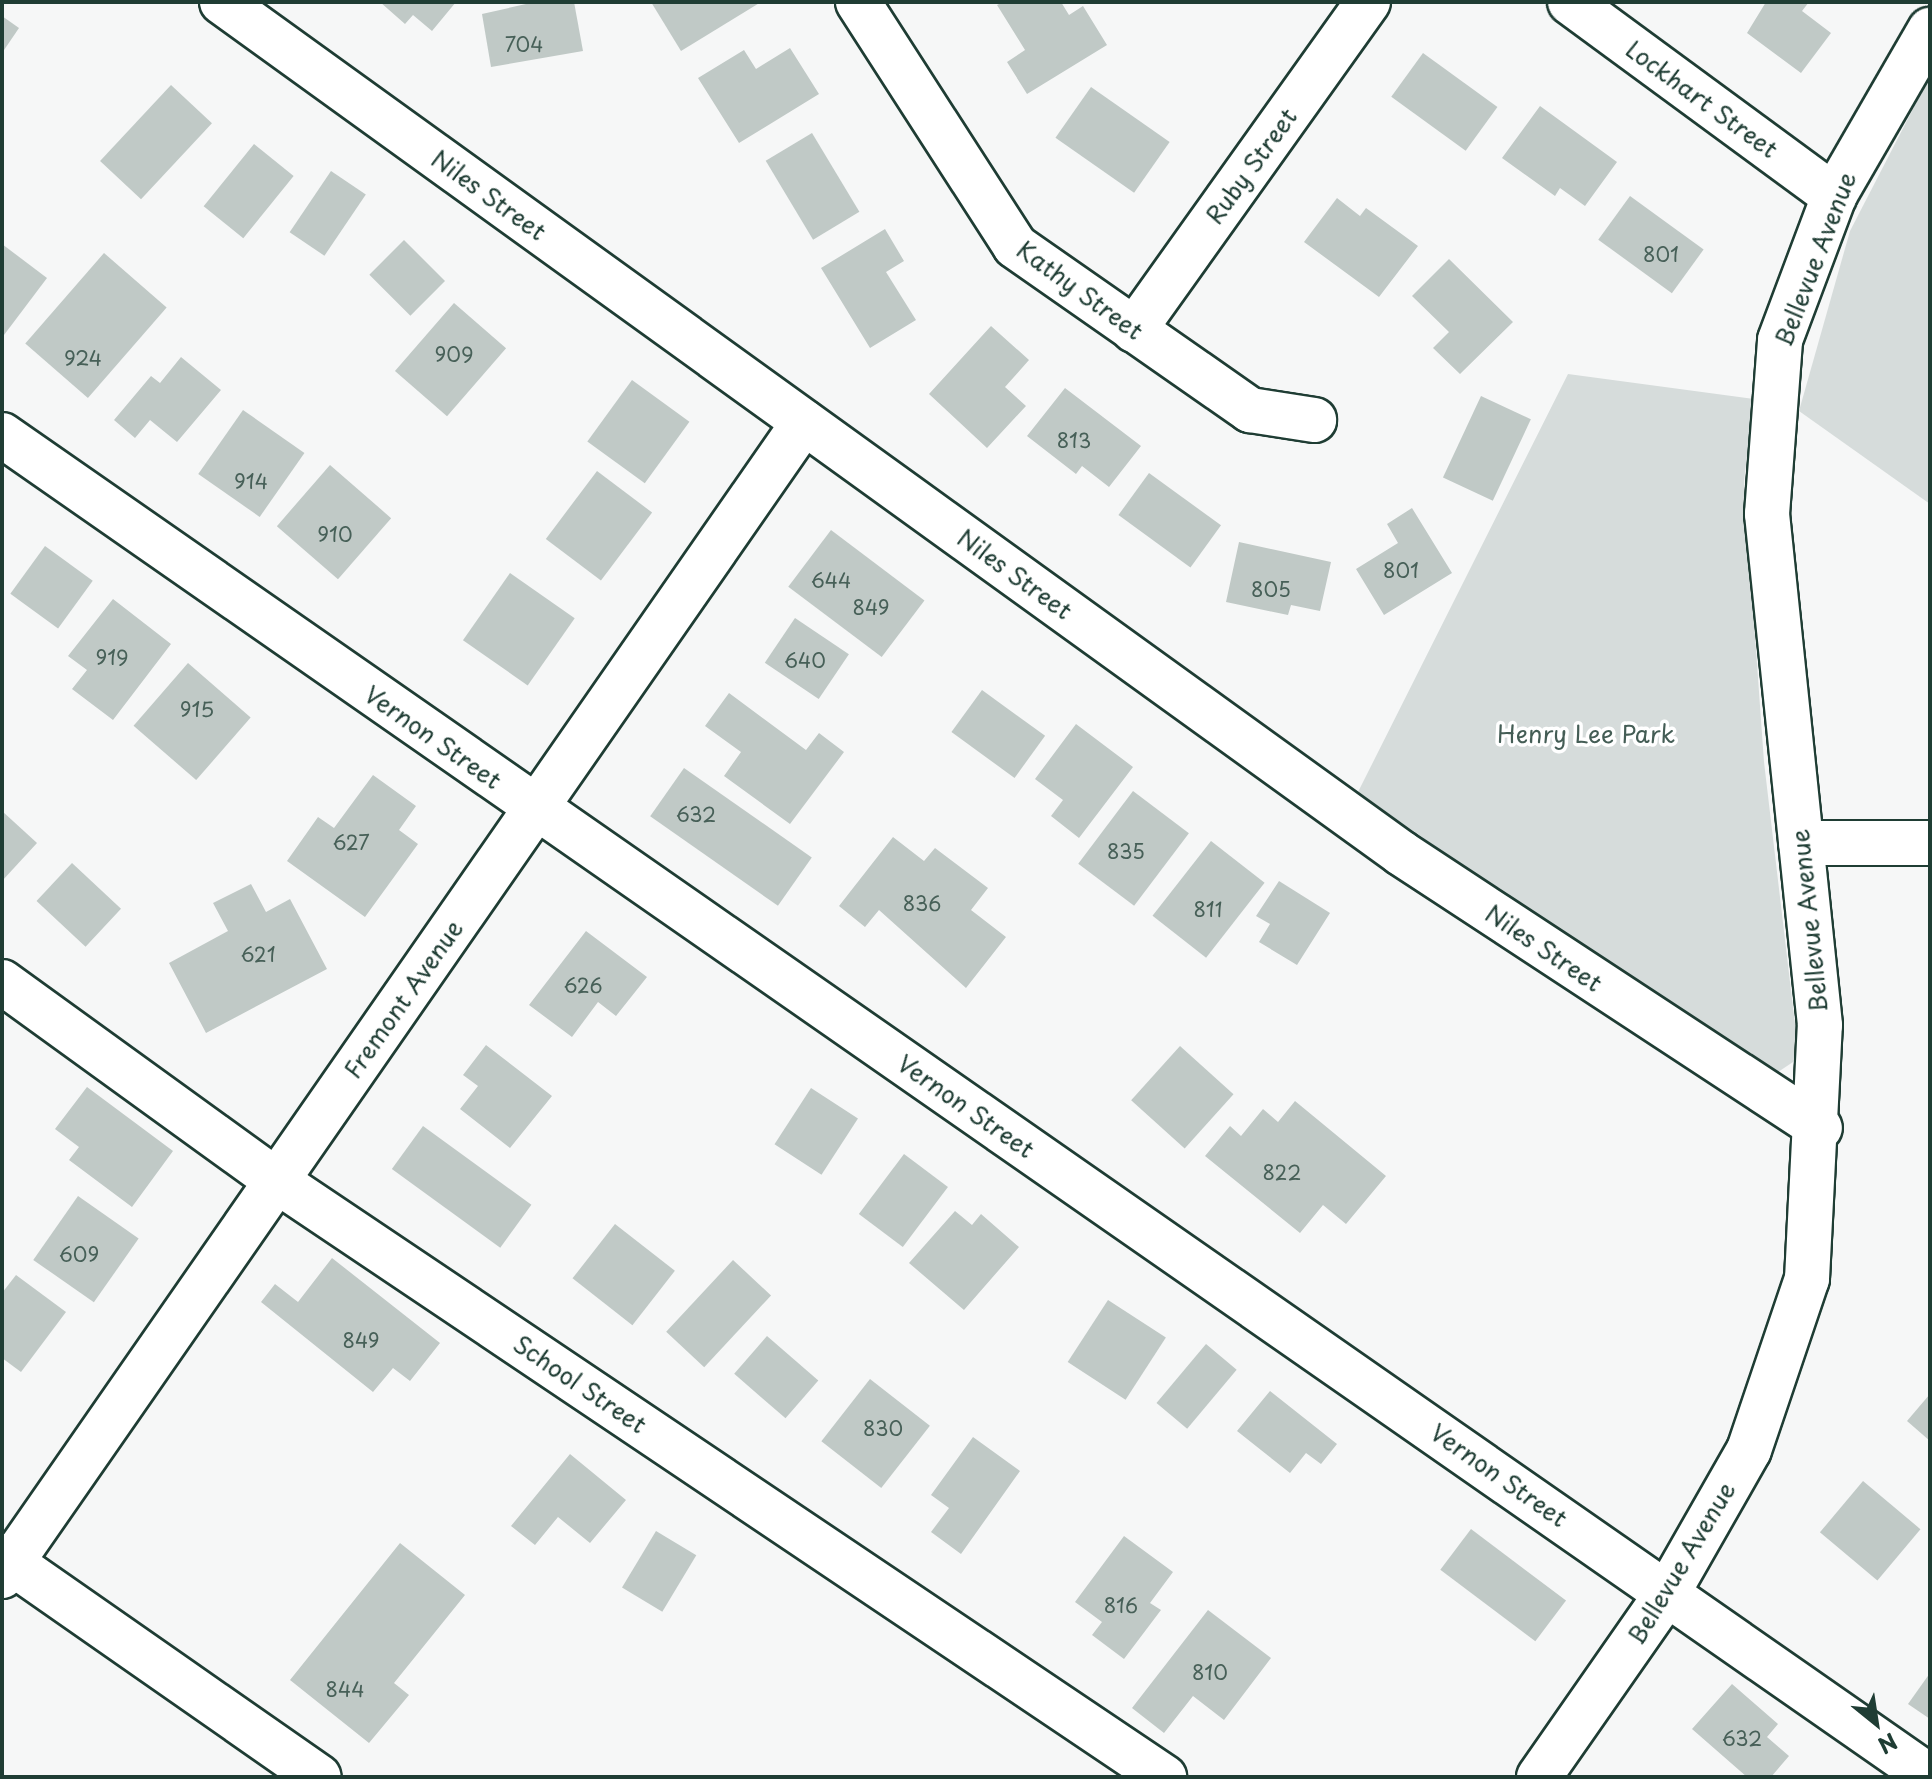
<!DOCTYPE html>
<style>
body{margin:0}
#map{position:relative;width:1932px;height:1779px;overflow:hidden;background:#f6f7f7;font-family:"Playpen Sans",sans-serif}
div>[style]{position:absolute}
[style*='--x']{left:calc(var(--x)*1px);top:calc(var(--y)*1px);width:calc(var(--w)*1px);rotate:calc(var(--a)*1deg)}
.green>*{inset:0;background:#d6dcdb}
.building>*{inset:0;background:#c0c9c6;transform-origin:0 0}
.roads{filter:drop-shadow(2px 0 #1f3d34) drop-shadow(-2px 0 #1f3d34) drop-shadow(0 2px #1f3d34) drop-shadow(0 -2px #1f3d34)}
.minor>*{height:44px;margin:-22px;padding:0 22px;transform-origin:22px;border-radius:22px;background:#fff}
span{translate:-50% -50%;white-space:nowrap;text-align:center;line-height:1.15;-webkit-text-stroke:7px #fff;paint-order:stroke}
.number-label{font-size:20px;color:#476058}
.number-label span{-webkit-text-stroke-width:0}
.street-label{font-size:24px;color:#1f3d34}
.park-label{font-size:24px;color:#445d55}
.frame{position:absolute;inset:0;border:4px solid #1f3d34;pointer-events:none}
.north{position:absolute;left:1836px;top:1683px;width:80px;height:80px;-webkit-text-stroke:6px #fff;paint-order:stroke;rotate:150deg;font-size:22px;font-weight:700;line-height:32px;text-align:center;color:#1f3d34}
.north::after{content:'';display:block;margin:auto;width:28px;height:36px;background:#1f3d34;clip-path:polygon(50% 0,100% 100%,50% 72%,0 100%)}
</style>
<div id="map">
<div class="green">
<i style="clip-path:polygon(1930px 76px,1930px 504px,1799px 411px,1850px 231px)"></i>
<i style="clip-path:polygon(1568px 374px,1754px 399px,1744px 481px,1764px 762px,1799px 1058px,1775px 1074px,1705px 1036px,1358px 792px)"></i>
</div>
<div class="building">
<i style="clip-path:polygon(380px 2px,456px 2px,432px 31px,413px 15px,405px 24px)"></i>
<i style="clip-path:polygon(535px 2px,574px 2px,583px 51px,491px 67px,482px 14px)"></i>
<i style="clip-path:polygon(651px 2px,761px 2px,681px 51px)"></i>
<i style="clip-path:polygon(1003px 2px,1061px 2px,1069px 15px,1083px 6px,1107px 45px,1027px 94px,1007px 62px,1025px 50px,997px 5px)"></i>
<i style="clip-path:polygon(1766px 2px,1809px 2px,1802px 11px,1831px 33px,1801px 73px,1747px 33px)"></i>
<i style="clip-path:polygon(2px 16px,19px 28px,2px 53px)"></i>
<i style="clip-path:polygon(790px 48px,819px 94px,739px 143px,698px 78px,744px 50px,756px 69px)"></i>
<i style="left:1423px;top:53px;width:92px;height:54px;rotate:36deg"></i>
<i style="left:171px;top:85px;width:56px;height:104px;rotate:43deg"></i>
<i style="left:1091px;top:87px;width:96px;height:62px;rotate:35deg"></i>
<i style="clip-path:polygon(1540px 106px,1617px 162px,1585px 206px,1560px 188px,1555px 196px,1502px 158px)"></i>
<i style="left:812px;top:133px;width:92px;height:54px;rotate:59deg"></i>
<i style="left:254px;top:144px;width:51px;height:80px;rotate:39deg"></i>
<i style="left:331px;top:171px;width:42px;height:74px;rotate:34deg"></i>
<i style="left:1630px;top:196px;width:91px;height:54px;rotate:36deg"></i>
<i style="clip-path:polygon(1337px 198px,1360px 216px,1366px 208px,1418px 246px,1379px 297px,1304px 242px)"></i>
<i style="clip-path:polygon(885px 229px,904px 261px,886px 272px,916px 320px,870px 348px,821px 268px)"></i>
<i style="left:404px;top:240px;width:58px;height:49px;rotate:45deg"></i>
<i style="clip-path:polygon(2px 244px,47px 278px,4px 335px,2px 334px)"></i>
<i style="left:104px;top:253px;width:83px;height:120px;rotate:41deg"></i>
<i style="clip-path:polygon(1449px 259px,1513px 322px,1460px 374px,1433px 348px,1449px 332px,1412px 296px)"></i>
<i style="left:454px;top:303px;width:69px;height:90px;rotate:41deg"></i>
<i style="clip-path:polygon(991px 326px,1029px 360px,1005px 387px,1026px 406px,987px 448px,929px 394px)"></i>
<i style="clip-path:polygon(181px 357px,221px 390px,177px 442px,150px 420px,135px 438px,114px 420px,151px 376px,160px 383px)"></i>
<i style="left:632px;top:380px;width:71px;height:76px;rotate:36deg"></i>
<i style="clip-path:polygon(1065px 388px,1141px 446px,1109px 487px,1082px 466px,1076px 474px,1027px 436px)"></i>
<i style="left:1481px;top:396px;width:55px;height:90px;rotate:25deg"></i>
<i style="left:243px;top:410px;width:75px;height:78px;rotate:35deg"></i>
<i style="left:330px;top:465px;width:81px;height:81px;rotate:41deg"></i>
<i style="left:597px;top:471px;width:69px;height:85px;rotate:37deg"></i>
<i style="left:1149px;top:473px;width:89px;height:52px;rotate:36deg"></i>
<i style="clip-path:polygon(1412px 508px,1452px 573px,1384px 615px,1356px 569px,1398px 543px,1387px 524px)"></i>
<i style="left:831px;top:530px;width:117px;height:71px;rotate:37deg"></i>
<i style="clip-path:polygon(1239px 542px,1331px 562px,1320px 611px,1291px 605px,1288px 615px,1226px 602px)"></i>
<i style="left:45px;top:546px;width:59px;height:59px;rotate:36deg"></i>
<i style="left:510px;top:573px;width:79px;height:82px;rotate:35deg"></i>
<i style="clip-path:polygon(113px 599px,171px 644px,113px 720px,72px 689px,87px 670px,68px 656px)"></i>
<i style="left:795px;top:618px;width:65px;height:54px;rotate:34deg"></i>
<i style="left:188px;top:663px;width:83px;height:83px;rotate:41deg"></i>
<i style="left:982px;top:690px;width:78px;height:52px;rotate:36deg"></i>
<i style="clip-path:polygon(729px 693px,806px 750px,819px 733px,844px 752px,790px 824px,724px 776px,741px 752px,705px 726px)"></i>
<i style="clip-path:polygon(1076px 724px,1133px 767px,1079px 838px,1051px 816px,1063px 800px,1035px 779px)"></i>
<i style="left:684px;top:768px;width:156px;height:59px;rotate:35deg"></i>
<i style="clip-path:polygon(373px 775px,416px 806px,399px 830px,418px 844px,365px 917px,287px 861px,318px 817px,334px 828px)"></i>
<i style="left:1133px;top:791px;width:70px;height:91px;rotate:37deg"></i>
<i style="clip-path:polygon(2px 811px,37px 843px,2px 881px)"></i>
<i style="clip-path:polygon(893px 837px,924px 861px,935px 848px,988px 888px,971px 910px,1006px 937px,966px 988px,879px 910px,865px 927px,839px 906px)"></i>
<i style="left:1211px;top:841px;width:68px;height:95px;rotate:38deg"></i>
<i style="left:72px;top:863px;width:67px;height:52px;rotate:43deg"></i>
<i style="clip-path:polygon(1279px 881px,1330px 913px,1297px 965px,1259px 942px,1270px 924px,1256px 916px)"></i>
<i style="clip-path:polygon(251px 884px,266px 912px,290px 899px,327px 969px,206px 1033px,169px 963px,228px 931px,213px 903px)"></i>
<i style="clip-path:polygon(586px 931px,647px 977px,616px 1016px,598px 1002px,572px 1037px,529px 1005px)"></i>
<i style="clip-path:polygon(486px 1045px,552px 1096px,510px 1148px,460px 1109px,478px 1086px,463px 1075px)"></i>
<i style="left:1180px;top:1046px;width:72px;height:73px;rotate:42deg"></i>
<i style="clip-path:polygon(87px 1087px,173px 1151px,132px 1207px,69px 1160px,79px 1147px,55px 1129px)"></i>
<i style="left:811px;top:1088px;width:56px;height:67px;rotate:33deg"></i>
<i style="clip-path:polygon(1295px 1101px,1386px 1176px,1346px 1224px,1323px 1205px,1300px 1233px,1205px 1156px,1230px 1126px,1241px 1136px,1263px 1109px,1278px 1122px)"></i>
<i style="left:423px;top:1126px;width:134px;height:53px;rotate:36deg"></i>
<i style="left:904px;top:1154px;width:55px;height:75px;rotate:37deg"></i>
<i style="left:78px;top:1196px;width:74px;height:78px;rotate:35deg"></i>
<i style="clip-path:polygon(955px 1211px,972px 1225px,981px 1214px,1019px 1247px,964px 1310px,909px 1263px)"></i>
<i style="left:615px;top:1224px;width:76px;height:69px;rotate:38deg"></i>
<i style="clip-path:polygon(332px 1258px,440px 1343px,410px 1381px,393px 1368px,373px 1392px,261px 1302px,275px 1284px,298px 1302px)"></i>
<i style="left:733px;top:1260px;width:52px;height:98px;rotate:43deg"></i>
<i style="clip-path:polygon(16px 1275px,66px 1312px,21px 1372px,2px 1358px,2px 1293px)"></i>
<i style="left:1108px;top:1300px;width:69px;height:74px;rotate:33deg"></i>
<i style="left:767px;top:1336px;width:68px;height:50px;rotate:41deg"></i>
<i style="left:1206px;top:1344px;width:40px;height:77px;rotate:40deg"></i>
<i style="left:870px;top:1379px;width:76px;height:79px;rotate:38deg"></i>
<i style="clip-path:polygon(1270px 1391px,1337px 1444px,1321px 1464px,1306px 1453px,1290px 1473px,1237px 1431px)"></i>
<i style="clip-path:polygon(1930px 1394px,1930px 1441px,1907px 1421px)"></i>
<i style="clip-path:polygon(973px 1437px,1020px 1471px,961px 1554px,931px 1532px,949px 1508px,931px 1495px)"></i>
<i style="clip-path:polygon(570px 1454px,626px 1500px,590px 1543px,558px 1517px,535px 1545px,511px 1526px)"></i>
<i style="left:1863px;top:1481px;width:75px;height:67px;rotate:40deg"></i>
<i style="left:1471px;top:1529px;width:119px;height:51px;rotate:37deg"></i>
<i style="left:656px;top:1531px;width:47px;height:66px;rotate:31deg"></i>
<i style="clip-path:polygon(1124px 1536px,1173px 1572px,1150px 1603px,1161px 1610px,1124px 1659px,1092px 1635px,1102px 1622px,1075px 1602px)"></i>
<i style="clip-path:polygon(400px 1543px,465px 1595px,394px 1683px,409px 1695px,369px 1743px,290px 1680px)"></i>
<i style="clip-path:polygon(1208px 1610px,1271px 1658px,1224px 1720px,1193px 1696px,1164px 1733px,1132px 1708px)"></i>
<i style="clip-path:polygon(1930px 1673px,1930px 1719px,1908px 1704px)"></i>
<i style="clip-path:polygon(1732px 1684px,1778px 1724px,1767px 1737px,1789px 1756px,1771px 1777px,1747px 1777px,1692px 1729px)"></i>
</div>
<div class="roads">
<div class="minor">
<i style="--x:222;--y:2;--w:1454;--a:35.82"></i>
<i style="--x:1401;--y:853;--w:501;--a:33.28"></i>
<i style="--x:858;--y:2;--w:290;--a:57.2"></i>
<i style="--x:1015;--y:246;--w:287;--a:34.9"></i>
<i style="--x:1250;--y:410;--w:65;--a:8.9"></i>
<i style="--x:1570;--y:2;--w:328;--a:36.3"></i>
<i style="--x:1134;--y:330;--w:403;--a:-54.5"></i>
<i style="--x:2;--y:435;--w:2349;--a:34.84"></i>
<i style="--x:1801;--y:843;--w:129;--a:0"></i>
<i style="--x:2;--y:982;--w:339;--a:35.9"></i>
<i style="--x:277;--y:1181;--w:1069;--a:33.9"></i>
<i style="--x:2;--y:1556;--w:386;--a:34.9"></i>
<i style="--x:2;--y:1576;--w:1405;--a:-55.2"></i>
<i style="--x:1539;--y:1777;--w:226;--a:-55.1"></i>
<i style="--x:1668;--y:1592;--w:163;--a:-60.3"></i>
<i style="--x:1749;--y:1450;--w:181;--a:-71.3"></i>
<i style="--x:1807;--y:1279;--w:254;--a:-87.1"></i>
<i style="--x:1820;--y:1025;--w:514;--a:-95.92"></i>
<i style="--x:1767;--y:514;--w:174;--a:-85.7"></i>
<i style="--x:1780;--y:340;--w:154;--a:-69.4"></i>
<i style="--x:1834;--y:196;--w:192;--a:-60"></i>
</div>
</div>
<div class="number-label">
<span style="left:524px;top:44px">704</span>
<span style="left:1661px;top:254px">801</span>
<span style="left:454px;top:354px">909</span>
<span style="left:83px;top:358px">924</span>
<span style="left:1074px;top:440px">813</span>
<span style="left:251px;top:481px">914</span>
<span style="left:335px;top:534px">910</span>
<span style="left:1401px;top:570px">801</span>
<span style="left:831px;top:580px">644</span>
<span style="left:1271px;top:589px">805</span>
<span style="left:871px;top:607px">849</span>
<span style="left:112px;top:657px">919</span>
<span style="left:805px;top:660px">640</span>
<span style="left:197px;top:709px">915</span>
<span style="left:696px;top:814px">632</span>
<span style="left:351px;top:842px">627</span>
<span style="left:1126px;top:851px">835</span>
<span style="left:922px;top:903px">836</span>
<span style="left:1208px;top:909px">811</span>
<span style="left:258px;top:954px">621</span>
<span style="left:583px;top:985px">626</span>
<span style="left:1282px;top:1172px">822</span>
<span style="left:79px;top:1254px">609</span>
<span style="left:361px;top:1340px">849</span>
<span style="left:883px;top:1428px">830</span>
<span style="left:1121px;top:1605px">816</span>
<span style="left:1210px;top:1672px">810</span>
<span style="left:345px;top:1689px">844</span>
<span style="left:1742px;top:1738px">632</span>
</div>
<div class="street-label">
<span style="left:1702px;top:99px;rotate:36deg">Lockhart Street</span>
<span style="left:1251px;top:166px;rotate:-54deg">Ruby Street</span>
<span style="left:489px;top:195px;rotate:36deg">Niles Street</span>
<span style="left:1815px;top:259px;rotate:-69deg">Bellevue Avenue</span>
<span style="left:1080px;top:290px;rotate:36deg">Kathy Street</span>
<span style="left:1015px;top:574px;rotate:36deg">Niles Street</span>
<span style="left:433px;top:737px;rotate:35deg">Vernon Street</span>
<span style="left:1809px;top:921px;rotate:-96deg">Bellevue Avenue</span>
<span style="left:1544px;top:948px;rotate:34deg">Niles Street</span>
<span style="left:403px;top:999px;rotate:-55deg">Fremont Avenue</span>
<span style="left:966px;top:1106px;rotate:35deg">Vernon Street</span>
<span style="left:580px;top:1384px;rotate:34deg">School Street</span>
<span style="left:1499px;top:1475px;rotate:35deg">Vernon Street</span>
<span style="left:1681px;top:1563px;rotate:-59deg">Bellevue Avenue</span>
</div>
<div class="park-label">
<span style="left:1586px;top:734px">Henry Lee Park</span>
</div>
<div class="frame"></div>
<div class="north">N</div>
</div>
